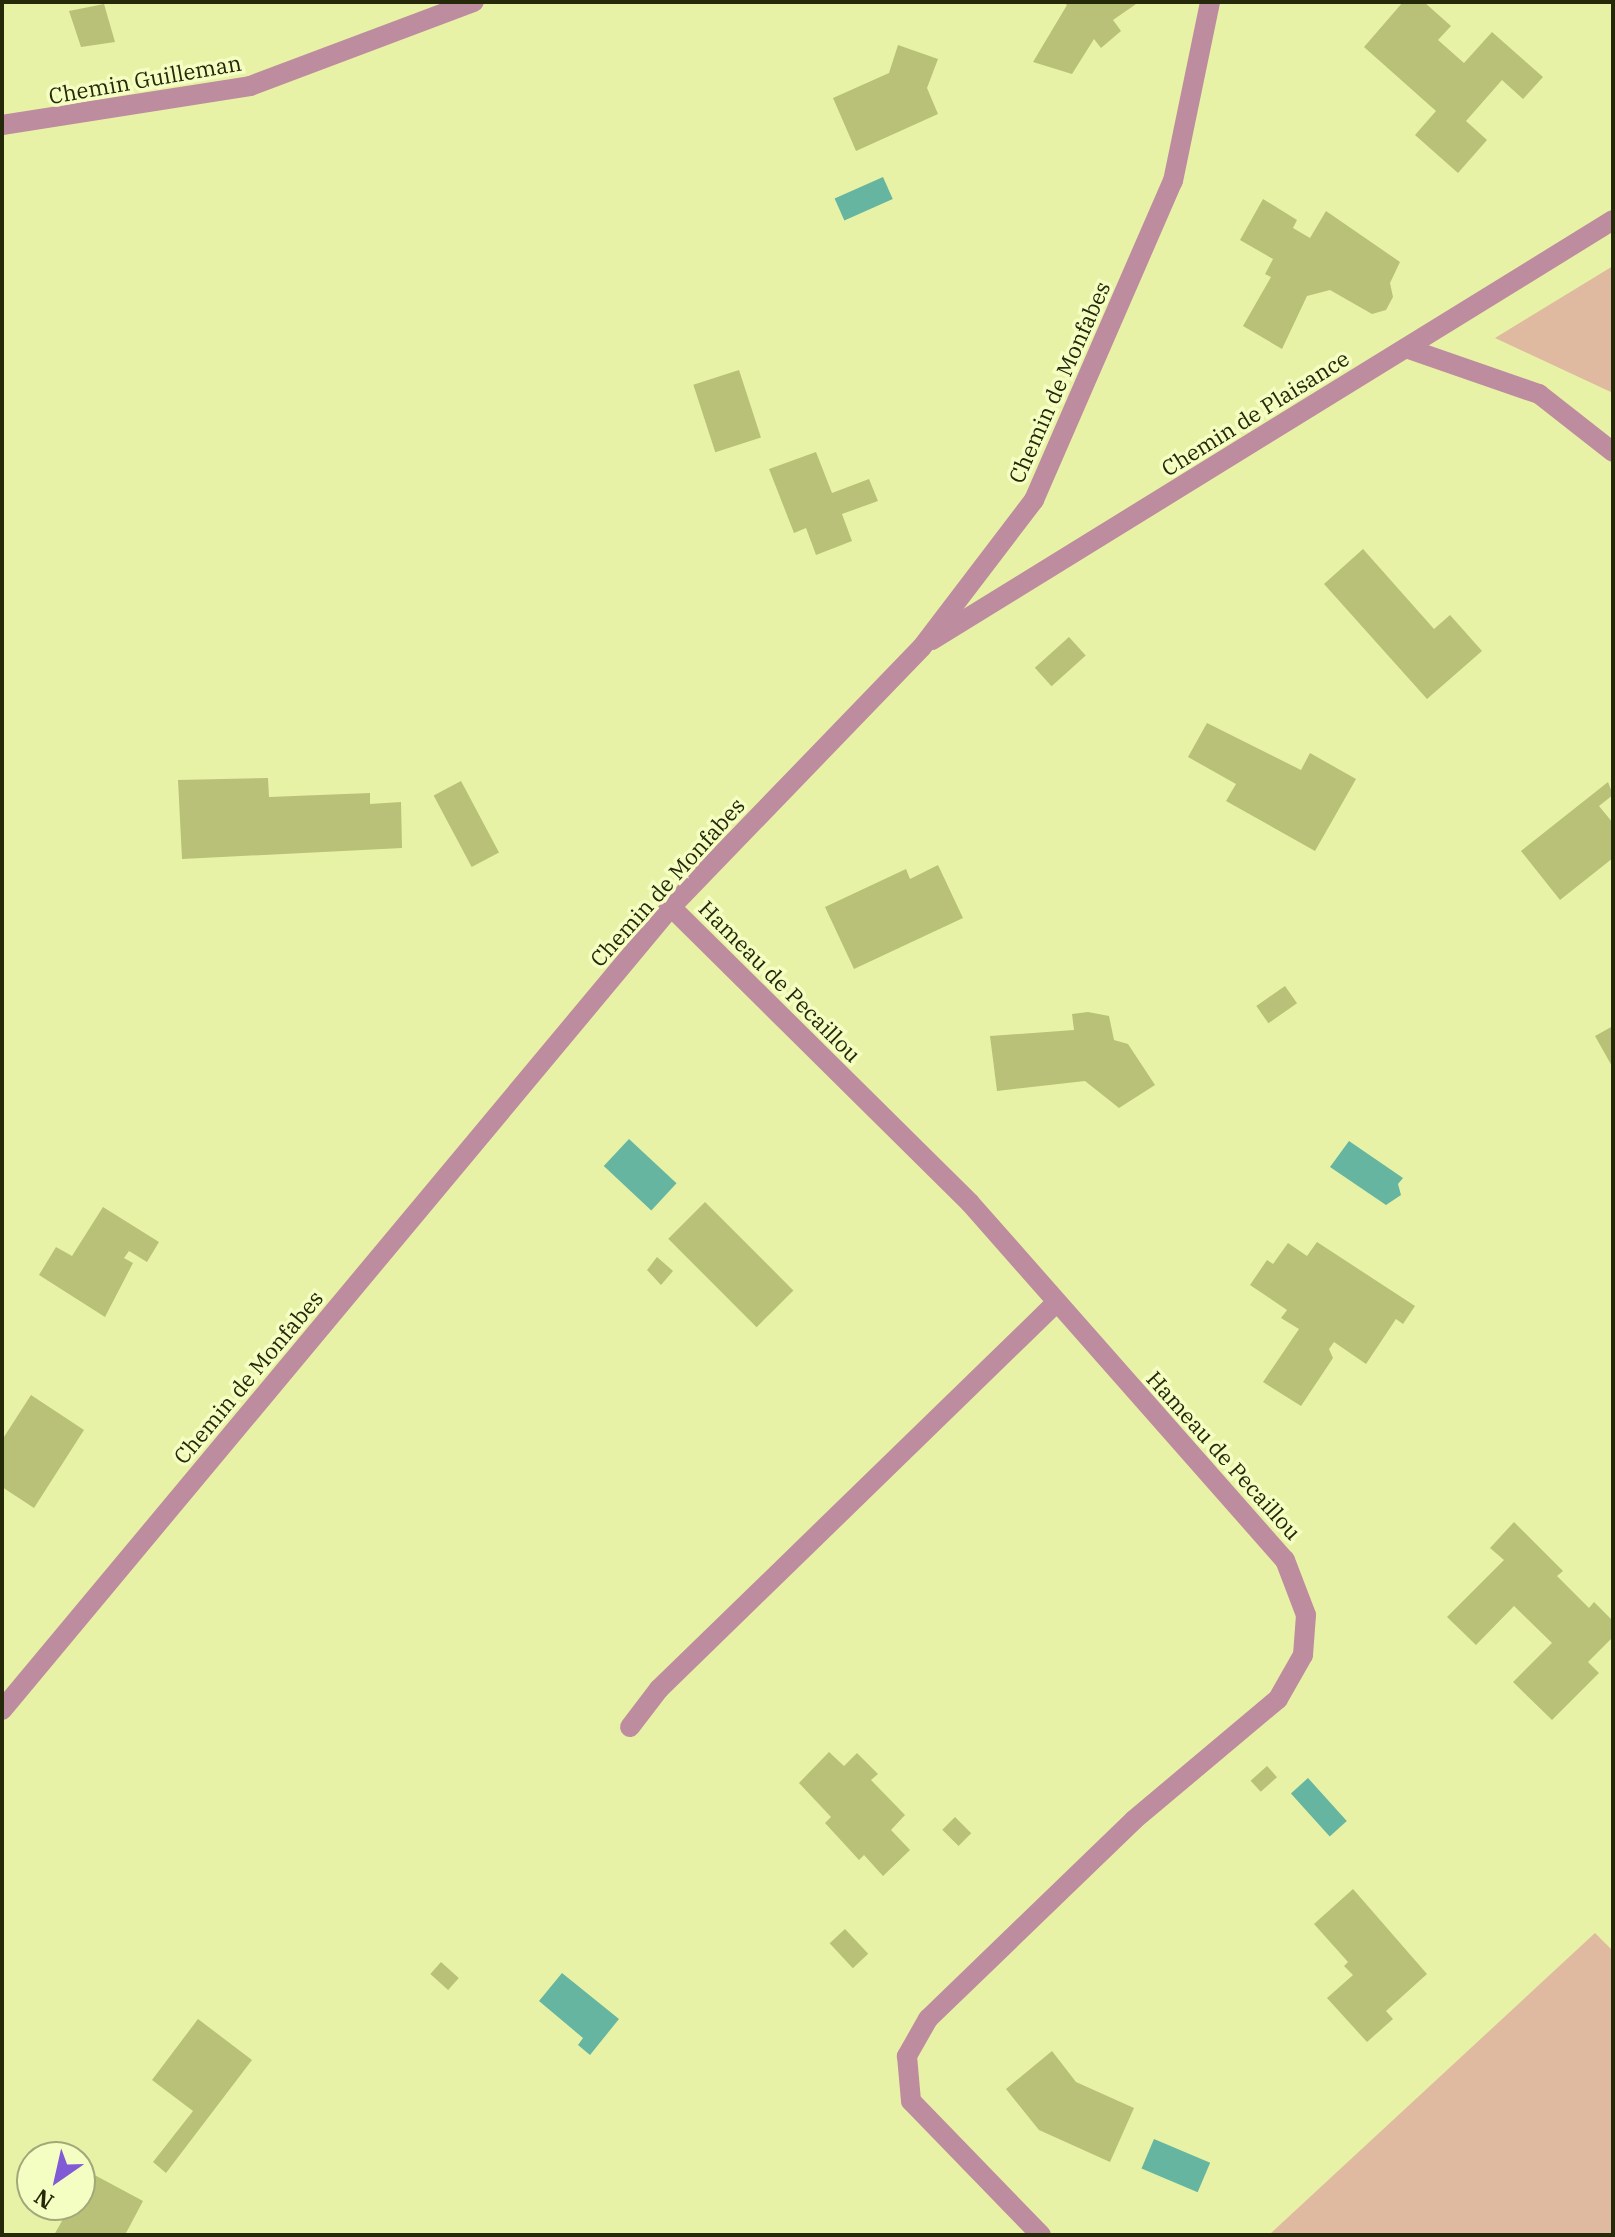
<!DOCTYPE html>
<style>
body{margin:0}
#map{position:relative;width:1615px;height:2237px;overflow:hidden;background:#e8f2a6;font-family:"IBM Plex Serif",serif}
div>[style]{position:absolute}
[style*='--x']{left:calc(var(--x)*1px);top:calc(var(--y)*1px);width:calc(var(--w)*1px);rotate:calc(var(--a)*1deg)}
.green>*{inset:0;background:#dfb9a0}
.water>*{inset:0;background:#66b5a0;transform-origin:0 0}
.building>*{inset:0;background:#b8c177;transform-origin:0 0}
.service>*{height:20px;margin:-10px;padding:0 10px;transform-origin:10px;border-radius:10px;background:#be8c9f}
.minor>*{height:20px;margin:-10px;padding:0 10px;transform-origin:10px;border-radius:10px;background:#be8c9f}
span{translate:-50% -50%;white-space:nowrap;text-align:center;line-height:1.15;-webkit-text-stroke:7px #f5fec2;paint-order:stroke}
.street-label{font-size:22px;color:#252809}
.frame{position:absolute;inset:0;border:4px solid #252809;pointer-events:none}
.north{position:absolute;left:16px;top:2141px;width:80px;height:80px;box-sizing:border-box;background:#f5fec2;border:2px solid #a2a878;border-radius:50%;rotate:214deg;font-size:22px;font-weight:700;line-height:32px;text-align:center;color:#252809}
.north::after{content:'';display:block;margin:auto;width:28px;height:36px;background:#815bd5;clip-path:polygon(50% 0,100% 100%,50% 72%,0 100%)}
</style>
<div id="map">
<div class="green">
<i style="clip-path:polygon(1613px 266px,1613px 393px,1495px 338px)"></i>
<i style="clip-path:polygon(1595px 1933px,1613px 1951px,1613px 2235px,1269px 2235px)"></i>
</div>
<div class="water">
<i style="left:883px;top:177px;width:24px;height:53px;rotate:66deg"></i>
<i style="left:629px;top:1139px;width:65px;height:37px;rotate:43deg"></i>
<i style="clip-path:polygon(1349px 1141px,1403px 1178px,1398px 1184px,1401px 1195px,1386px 1205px,1330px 1167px)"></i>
<i style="left:1308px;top:1778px;width:58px;height:23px;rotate:48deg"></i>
<i style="clip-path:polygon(562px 1973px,619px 2019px,590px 2055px,578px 2045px,583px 2038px,539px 2001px)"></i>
<i style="left:1154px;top:2139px;width:61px;height:32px;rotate:23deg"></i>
</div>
<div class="building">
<i style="clip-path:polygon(1062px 2px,1139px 2px,1113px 20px,1121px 31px,1101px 48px,1094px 39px,1072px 74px,1033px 62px,1067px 5px)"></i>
<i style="clip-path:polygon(1403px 2px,1424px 2px,1451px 26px,1438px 40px,1464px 63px,1492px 32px,1543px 77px,1523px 99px,1502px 80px,1466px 121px,1487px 140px,1458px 173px,1415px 135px,1436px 111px,1364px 47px)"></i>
<i style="clip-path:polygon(104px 4px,115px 42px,81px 47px,69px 11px)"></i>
<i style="clip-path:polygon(898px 45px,938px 59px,927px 88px,938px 114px,856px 151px,833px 98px,889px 73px)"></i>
<i style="clip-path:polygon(1263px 199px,1297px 220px,1293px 228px,1310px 238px,1326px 211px,1400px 262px,1390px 283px,1393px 297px,1386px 310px,1372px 314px,1330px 290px,1307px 296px,1282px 349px,1243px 326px,1271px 277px,1265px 274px,1273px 259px,1240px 240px)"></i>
<i style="left:739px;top:370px;width:71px;height:48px;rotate:72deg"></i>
<i style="clip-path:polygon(816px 452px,832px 493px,869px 479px,878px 501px,842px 514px,852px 541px,816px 555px,806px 528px,794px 533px,769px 469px)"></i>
<i style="clip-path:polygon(1363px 549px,1434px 629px,1450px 615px,1482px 651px,1427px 699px,1324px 584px)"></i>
<i style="left:1069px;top:637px;width:25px;height:46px;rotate:48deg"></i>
<i style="clip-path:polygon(1207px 723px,1301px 770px,1310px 753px,1356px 779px,1315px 851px,1226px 801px,1236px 784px,1188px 757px)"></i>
<i style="clip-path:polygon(268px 778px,269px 797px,370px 793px,370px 804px,401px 802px,402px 848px,182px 859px,178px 780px)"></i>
<i style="left:461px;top:781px;width:81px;height:31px;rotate:62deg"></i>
<i style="clip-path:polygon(1608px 782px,1613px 795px,1599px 806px,1613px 823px,1613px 858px,1560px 900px,1521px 851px)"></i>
<i style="clip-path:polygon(938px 865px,963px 918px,854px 969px,825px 907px,906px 869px,910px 879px)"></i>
<i style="left:1285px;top:986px;width:21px;height:35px;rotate:55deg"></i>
<i style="clip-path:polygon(1088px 1012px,1109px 1016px,1114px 1040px,1128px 1044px,1155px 1085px,1119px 1108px,1085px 1081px,997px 1091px,990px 1036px,1074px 1030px,1072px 1014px)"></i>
<i style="clip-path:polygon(1613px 1026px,1613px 1068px,1595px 1036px)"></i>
<i style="left:705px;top:1202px;width:125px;height:52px;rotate:45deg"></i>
<i style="clip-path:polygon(103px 1207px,159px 1242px,147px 1262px,129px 1251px,124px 1258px,133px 1263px,105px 1317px,39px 1275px,56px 1247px,72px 1256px)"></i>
<i style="clip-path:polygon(1317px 1242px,1415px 1306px,1403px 1324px,1396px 1319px,1366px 1364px,1334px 1342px,1329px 1349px,1333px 1358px,1301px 1406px,1263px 1382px,1299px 1329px,1281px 1318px,1287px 1310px,1250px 1285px,1267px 1260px,1273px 1264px,1288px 1243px,1307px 1256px)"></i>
<i style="clip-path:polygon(657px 1257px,673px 1271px,661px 1285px,647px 1270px)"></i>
<i style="clip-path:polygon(31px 1395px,84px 1430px,34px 1508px,2px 1487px,2px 1440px)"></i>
<i style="clip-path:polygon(1514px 1522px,1563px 1571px,1557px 1576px,1589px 1608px,1594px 1602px,1613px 1621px,1613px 1637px,1588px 1662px,1599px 1673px,1552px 1720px,1513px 1682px,1552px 1643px,1514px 1606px,1476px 1645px,1447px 1617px,1504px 1560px,1490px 1548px)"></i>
<i style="clip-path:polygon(829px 1752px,844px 1766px,857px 1753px,878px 1774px,871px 1780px,905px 1815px,891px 1830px,910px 1850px,883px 1876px,864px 1855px,859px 1860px,825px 1823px,831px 1817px,799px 1783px)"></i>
<i style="left:1267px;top:1766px;width:15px;height:22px;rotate:48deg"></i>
<i style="left:955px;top:1817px;width:23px;height:18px;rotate:45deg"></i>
<i style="clip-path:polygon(1353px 1889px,1427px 1974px,1386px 2011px,1393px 2019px,1367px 2042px,1327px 1998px,1353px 1975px,1344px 1966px,1348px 1962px,1314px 1924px)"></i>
<i style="left:845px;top:1929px;width:34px;height:21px;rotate:47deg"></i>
<i style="left:441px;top:1962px;width:24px;height:16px;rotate:42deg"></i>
<i style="clip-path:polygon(198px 2019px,252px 2060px,166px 2173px,153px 2162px,193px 2111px,152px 2080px)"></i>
<i style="clip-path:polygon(1052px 2051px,1076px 2082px,1134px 2108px,1110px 2162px,1039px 2130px,1006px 2089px)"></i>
<i style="clip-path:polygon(89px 2172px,143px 2201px,125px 2235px,54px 2235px,71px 2205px,80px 2205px,80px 2188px)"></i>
</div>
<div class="service">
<i style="--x:1406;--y:348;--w:141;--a:19.1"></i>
<i style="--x:1539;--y:394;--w:94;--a:38.1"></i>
<i style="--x:630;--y:1727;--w:48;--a:-52.7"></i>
<i style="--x:659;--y:1689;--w:554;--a:-44.2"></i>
</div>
<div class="minor">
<i style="--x:2;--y:125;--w:251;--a:-8.9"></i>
<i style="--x:250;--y:86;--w:239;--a:-20.6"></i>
<i style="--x:932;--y:640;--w:800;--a:-31.66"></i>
<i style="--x:671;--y:907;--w:421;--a:44.7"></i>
<i style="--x:970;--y:1203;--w:476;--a:48.6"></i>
<i style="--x:1285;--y:1560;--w:59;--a:69.1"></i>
<i style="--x:1306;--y:1615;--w:40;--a:94.3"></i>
<i style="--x:1303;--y:1655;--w:51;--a:119.6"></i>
<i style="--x:1278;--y:1699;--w:188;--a:140"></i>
<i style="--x:1134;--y:1820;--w:286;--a:136"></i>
<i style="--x:928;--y:2019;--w:43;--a:119.6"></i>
<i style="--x:907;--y:2056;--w:45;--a:84.9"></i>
<i style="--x:911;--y:2101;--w:187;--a:45.9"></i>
<i style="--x:2;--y:1710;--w:1045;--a:-50.2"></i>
<i style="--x:671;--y:907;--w:361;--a:-46"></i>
<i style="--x:922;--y:647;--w:185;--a:-52.7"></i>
<i style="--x:1034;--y:500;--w:348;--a:-66.5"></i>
<i style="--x:1173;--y:181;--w:183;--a:-78.3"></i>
</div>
<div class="street-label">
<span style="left:145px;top:79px;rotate:-10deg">Chemin Guilleman</span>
<span style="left:1059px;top:382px;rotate:-66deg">Chemin de Monfabes</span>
<span style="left:1255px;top:413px;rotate:-32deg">Chemin de Plaisance</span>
<span style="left:667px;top:882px;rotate:-48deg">Chemin de Monfabes</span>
<span style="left:780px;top:981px;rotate:45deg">Hameau de Pecaillou</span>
<span style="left:248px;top:1377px;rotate:-50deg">Chemin de Monfabes</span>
<span style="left:1224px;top:1455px;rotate:48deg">Hameau de Pecaillou</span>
</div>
<div class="frame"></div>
<div class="north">N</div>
</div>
